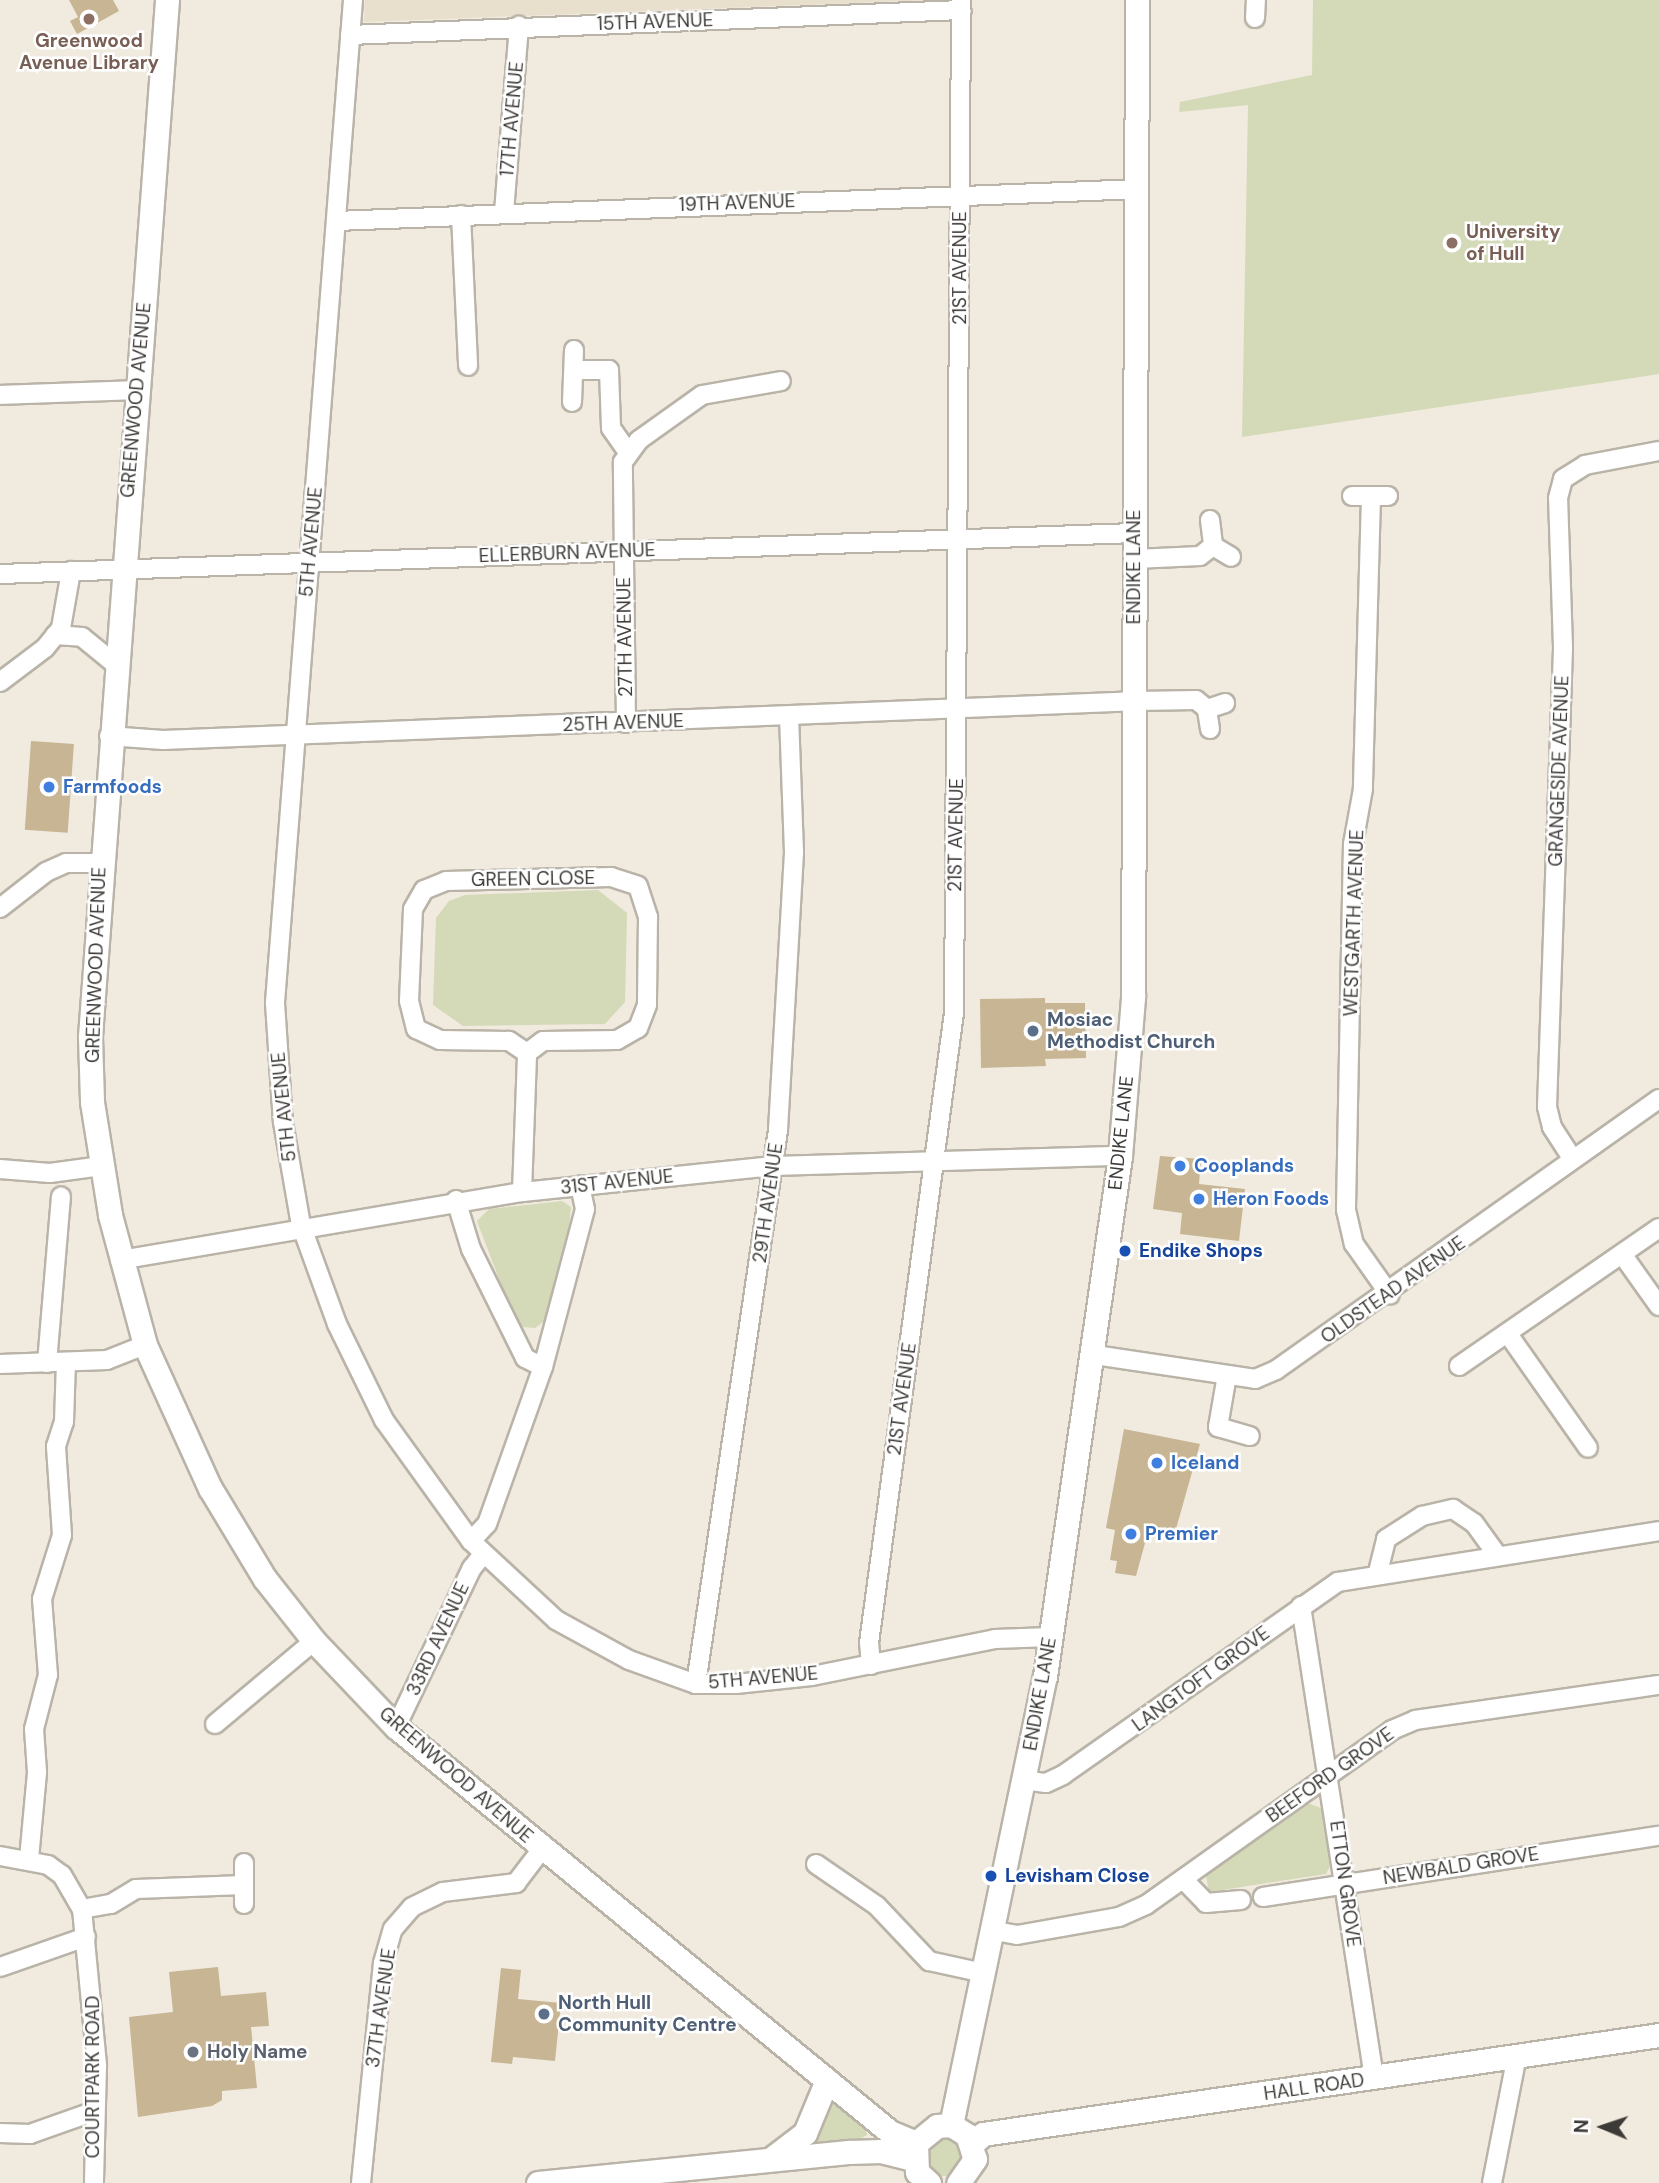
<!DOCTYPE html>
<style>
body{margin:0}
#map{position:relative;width:1659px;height:2183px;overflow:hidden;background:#f0eadf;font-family:"DM Sans",sans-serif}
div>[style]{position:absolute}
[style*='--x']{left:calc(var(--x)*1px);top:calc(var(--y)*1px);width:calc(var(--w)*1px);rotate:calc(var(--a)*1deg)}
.built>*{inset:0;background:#e9dfcd}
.green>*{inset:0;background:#d4dab7}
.round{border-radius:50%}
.building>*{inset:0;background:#c7b594;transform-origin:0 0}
.roads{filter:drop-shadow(2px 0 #b9b3a8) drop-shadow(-2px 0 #b9b3a8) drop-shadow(0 2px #b9b3a8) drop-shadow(0 -2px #b9b3a8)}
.minor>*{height:18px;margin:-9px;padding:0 9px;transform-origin:9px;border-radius:9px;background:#fff}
.tertiary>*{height:23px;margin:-11.5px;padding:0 11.5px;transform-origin:11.5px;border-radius:11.5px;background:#fff}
.dots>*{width:19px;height:19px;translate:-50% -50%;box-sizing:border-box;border:4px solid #fff;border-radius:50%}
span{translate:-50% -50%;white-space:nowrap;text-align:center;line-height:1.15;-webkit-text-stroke:5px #fff;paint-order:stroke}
.street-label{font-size:19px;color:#3d3b37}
.education-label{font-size:19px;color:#785e54;font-weight:700}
.left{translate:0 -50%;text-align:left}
.shop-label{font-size:19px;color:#366cbe;font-weight:700}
.service-label{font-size:19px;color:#4e5e75;font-weight:700}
.transit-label{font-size:19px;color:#164399;font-weight:700}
.worship-label{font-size:19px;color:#5b616d;font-weight:700}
.north{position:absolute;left:1568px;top:2092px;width:70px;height:70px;-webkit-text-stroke:5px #fff;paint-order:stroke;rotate:272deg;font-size:19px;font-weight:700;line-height:28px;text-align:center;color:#3d3b37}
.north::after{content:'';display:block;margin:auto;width:24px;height:32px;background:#3d3b37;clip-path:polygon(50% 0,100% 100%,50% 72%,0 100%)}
</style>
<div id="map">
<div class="built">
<i style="clip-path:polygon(365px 0,933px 0,364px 22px)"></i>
</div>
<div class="green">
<i style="clip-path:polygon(1313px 0,1659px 0,1659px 374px,1242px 437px,1248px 105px,1179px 112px,1180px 102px,1312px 75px)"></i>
<i style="clip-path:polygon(598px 890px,627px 913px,625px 1002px,605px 1024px,463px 1026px,433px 1005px,436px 918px,449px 901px,465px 895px)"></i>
<i style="clip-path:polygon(562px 1201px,571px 1207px,568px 1240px,547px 1319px,535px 1328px,523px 1327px,516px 1324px,477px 1221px,489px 1209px)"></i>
<i style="clip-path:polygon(1308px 1803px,1323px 1809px,1330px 1866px,1326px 1874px,1209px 1892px,1206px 1876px)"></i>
<i style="clip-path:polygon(831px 2102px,866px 2126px,867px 2135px,845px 2146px,794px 2153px)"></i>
<i class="round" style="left:924px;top:2136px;width:40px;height:40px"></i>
</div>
<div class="building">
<i style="clip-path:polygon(69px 0,113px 0,119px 11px,77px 34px,70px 21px,78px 17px)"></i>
<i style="left:31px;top:741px;width:43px;height:89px;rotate:4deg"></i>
<i style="clip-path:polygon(1045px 998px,1045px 1003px,1085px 1003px,1086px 1058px,1045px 1059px,1046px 1066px,981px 1068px,980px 999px)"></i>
<i style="clip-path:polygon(1160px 1156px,1201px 1159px,1199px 1184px,1245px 1189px,1239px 1241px,1180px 1234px,1182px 1213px,1153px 1209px)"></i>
<i style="clip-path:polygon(1124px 1429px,1200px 1444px,1174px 1536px,1148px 1532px,1136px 1576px,1115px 1573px,1117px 1561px,1110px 1560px,1115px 1530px,1106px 1528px)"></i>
<i style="clip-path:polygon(218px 1967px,221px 1996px,266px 1992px,269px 2026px,251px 2027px,257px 2088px,222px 2091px,222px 2100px,212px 2106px,138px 2117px,129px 2017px,173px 2012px,169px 1972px)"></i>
<i style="clip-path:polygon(501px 1968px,521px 1970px,518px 1999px,561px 2003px,555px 2061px,513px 2057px,512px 2064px,491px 2062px)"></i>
</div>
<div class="roads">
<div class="minor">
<i style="--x:353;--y:0;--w:1006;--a:94.45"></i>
<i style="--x:275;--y:1003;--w:119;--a:86.2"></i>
<i style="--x:283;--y:1122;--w:105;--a:80.1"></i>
<i style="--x:301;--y:1225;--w:105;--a:70"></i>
<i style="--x:337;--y:1324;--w:107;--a:63.9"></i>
<i style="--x:384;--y:1420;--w:149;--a:54.3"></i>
<i style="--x:471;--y:1541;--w:116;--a:42.9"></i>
<i style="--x:556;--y:1620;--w:83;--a:28.7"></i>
<i style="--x:629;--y:1660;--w:71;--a:19.7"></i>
<i style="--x:696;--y:1684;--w:40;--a:0"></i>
<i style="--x:736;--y:1684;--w:76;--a:-6"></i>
<i style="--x:812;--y:1676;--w:187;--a:-11.4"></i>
<i style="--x:995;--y:1639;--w:55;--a:-2.1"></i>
<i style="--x:1255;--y:18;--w:18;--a:-87"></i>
<i style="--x:350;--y:35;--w:612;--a:-2.34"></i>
<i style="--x:504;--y:212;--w:187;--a:-85.4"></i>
<i style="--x:461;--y:215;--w:151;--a:87.3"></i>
<i style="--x:336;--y:221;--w:803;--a:-2.28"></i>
<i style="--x:574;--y:370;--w:35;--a:0"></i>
<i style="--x:609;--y:370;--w:58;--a:88"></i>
<i style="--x:611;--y:428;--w:29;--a:55"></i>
<i style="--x:0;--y:395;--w:137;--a:-2.1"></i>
<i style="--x:572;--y:402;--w:52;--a:-87.8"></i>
<i style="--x:1352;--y:496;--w:36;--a:0"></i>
<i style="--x:1371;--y:497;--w:292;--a:91.6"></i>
<i style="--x:1363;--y:789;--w:56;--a:100.3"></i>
<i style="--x:1353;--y:844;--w:366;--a:91.1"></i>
<i style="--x:1346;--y:1210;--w:35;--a:77"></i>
<i style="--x:1354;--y:1244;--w:62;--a:54.8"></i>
<i style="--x:1210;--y:520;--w:26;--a:83"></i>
<i style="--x:1213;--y:546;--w:21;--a:31"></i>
<i style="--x:1135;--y:559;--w:65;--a:-2.6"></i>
<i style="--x:1200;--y:556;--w:16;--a:-38"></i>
<i style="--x:0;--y:574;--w:1135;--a:-2.07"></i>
<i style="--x:55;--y:635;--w:27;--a:4"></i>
<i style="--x:82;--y:637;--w:43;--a:39.3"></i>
<i style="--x:0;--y:682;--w:56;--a:-37.1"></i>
<i style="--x:45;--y:648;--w:26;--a:-51"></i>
<i style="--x:61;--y:628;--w:58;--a:-80"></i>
<i style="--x:626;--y:723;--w:261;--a:-90.7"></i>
<i style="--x:623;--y:462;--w:27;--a:-54"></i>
<i style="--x:639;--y:440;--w:77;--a:-35.5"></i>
<i style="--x:702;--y:395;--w:80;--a:-10"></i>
<i style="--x:1210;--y:729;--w:20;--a:-99"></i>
<i style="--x:1207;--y:709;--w:19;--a:-18"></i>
<i style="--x:109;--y:736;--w:54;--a:4.2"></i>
<i style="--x:163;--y:740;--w:975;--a:-2.29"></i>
<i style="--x:1137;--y:701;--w:59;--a:-1"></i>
<i style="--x:1196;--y:700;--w:14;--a:39"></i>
<i style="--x:0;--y:908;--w:58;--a:-38"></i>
<i style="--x:46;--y:872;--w:22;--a:-24"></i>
<i style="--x:66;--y:863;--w:34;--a:0"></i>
<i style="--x:1572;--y:1158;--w:37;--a:-123"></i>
<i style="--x:1552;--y:1127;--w:21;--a:-104"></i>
<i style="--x:1547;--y:1107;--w:460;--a:-88"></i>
<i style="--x:1563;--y:647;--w:149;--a:-91.9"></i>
<i style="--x:1558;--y:498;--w:20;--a:-75"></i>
<i style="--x:1563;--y:479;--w:26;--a:-32"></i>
<i style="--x:1585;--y:465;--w:75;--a:-10.7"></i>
<i style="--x:0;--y:1169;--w:50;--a:4.6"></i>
<i style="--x:50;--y:1173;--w:52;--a:-7.7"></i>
<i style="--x:522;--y:1192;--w:139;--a:-87.9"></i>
<i style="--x:527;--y:1053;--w:22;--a:-146"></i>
<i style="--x:509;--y:1041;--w:69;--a:-179.2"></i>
<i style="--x:440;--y:1040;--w:26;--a:-155"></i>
<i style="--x:416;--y:1029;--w:29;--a:-104"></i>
<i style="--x:409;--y:1001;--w:92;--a:-87.5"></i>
<i style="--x:413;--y:909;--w:22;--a:-60"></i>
<i style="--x:424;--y:890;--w:24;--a:-22"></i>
<i style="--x:446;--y:881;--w:165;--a:-1.4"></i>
<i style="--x:611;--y:877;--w:28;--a:18"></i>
<i style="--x:638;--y:886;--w:33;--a:72"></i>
<i style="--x:648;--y:917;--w:88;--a:90.7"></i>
<i style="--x:647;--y:1005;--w:25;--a:111"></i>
<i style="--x:638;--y:1028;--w:24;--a:150"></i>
<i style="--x:617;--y:1040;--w:74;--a:179.2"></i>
<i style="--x:543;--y:1041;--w:20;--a:143"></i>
<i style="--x:456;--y:1200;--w:51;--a:73"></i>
<i style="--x:471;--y:1249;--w:122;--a:63.6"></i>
<i style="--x:525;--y:1358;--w:20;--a:27"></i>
<i style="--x:1622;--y:1254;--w:64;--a:54.6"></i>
<i style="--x:120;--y:1260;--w:408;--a:-9.6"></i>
<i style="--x:522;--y:1192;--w:253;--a:-5.9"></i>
<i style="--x:774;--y:1166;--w:346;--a:-1.7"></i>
<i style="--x:1508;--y:1334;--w:139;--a:54.9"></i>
<i style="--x:1095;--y:1355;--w:162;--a:8.5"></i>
<i style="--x:1255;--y:1379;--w:23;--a:-23"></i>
<i style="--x:1276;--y:1370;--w:469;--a:-35.3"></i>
<i style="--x:47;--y:1363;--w:167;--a:-85.2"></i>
<i style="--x:0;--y:1364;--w:107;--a:-2.1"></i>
<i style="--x:107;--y:1360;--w:41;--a:-21.5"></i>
<i style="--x:1459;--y:1366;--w:243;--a:-34.6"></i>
<i style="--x:1227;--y:1375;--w:53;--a:99.8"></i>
<i style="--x:1218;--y:1427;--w:33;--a:16"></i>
<i style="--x:471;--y:1541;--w:23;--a:-47"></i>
<i style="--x:487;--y:1524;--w:167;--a:-70.4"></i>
<i style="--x:543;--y:1367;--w:163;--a:-75.1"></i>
<i style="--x:585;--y:1209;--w:24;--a:-102"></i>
<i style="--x:1378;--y:1572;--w:34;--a:-76"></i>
<i style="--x:1386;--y:1539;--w:43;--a:-32.6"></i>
<i style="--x:1422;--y:1516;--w:32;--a:-13"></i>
<i style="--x:1453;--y:1509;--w:25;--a:34"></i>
<i style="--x:1474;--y:1523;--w:41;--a:54"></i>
<i style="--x:1301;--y:1606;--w:479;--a:81.2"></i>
<i style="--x:871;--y:1665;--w:22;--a:-95"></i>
<i style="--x:869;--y:1643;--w:636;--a:-82.32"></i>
<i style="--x:954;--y:1013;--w:1013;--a:-89.6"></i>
<i style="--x:696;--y:1684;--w:560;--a:-81.58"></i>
<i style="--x:778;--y:1130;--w:278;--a:-86.7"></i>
<i style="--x:794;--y:852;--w:134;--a:-92.1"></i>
<i style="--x:215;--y:1724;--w:129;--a:-40"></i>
<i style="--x:396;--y:1727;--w:176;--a:-64.5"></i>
<i style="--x:472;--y:1568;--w:19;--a:-51"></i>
<i style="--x:1024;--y:1780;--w:22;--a:8"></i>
<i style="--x:1046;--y:1783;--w:19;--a:-25"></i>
<i style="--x:1063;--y:1775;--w:336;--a:-35.1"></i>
<i style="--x:1338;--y:1582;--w:325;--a:-9"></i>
<i style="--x:0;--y:1856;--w:49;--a:10.6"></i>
<i style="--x:48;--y:1865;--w:17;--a:36"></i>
<i style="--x:62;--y:1875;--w:39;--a:60"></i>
<i style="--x:82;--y:1909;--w:158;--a:84.5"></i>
<i style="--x:97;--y:2066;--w:117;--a:91.5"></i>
<i style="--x:29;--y:1859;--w:87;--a:-84.7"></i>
<i style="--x:37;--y:1772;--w:43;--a:-94"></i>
<i style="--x:34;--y:1729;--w:56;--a:-75.5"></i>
<i style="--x:48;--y:1675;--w:76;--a:-94.5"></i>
<i style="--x:42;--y:1599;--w:67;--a:-72.6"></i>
<i style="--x:62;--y:1535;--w:89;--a:-93.9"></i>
<i style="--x:56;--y:1446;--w:25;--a:-72"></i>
<i style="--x:64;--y:1422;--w:59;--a:-88.1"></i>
<i style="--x:244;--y:1863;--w:41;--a:90"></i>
<i style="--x:816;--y:1864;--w:74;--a:34.5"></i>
<i style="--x:877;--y:1906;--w:76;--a:46.6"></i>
<i style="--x:929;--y:1961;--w:56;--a:12.3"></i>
<i style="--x:1183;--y:1879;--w:33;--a:46"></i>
<i style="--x:1206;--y:1903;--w:35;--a:-5"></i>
<i style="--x:1263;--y:1897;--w:401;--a:-8.8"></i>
<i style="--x:82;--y:1909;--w:29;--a:-10"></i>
<i style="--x:111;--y:1904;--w:29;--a:-31"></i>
<i style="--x:136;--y:1889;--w:108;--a:-2.1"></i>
<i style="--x:995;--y:1931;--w:22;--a:10"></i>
<i style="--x:1017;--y:1935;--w:104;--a:-10"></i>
<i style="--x:1119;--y:1917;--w:30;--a:-24"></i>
<i style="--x:1146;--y:1905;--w:302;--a:-35.4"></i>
<i style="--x:1392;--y:1730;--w:25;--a:-23"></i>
<i style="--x:1415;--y:1720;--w:246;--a:-8.2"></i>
<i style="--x:0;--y:1967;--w:91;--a:-19.2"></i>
<i style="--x:0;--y:2133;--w:30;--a:2"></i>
<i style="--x:30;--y:2134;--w:69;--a:-19.5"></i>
<i style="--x:361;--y:2183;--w:221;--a:-84.3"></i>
<i style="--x:383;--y:1963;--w:35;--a:-74"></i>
<i style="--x:393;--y:1929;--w:29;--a:-49"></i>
<i style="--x:412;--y:1907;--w:34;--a:-26"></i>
<i style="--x:443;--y:1892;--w:74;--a:-7"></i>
<i style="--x:516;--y:1883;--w:43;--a:-52.6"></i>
<i style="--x:1492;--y:2183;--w:129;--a:-78.9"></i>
</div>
<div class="tertiary">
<i style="--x:167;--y:0;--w:1040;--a:94.25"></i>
<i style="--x:90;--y:1037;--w:65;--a:88.2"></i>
<i style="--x:92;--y:1102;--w:114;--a:80.9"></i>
<i style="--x:110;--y:1215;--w:135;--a:74.9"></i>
<i style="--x:145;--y:1345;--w:157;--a:65.6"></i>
<i style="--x:210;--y:1488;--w:106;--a:58.9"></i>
<i style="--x:265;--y:1579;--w:79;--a:51.7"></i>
<i style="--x:314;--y:1641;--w:119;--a:46.4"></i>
<i style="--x:396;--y:1727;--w:639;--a:39.35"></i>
<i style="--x:890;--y:2132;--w:28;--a:23"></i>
<i style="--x:951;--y:2125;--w:459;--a:-78.2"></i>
<i style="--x:1045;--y:1676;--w:525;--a:-81.79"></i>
<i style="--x:1120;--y:1156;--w:160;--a:-85.3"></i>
<i style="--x:1133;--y:997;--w:997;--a:-89.77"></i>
<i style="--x:972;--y:2144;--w:15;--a:-42"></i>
<i style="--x:983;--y:2134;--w:683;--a:-8.33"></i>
<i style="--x:771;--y:2159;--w:43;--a:-37.4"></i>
<i style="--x:805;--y:2133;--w:57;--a:-67.5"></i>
<i style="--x:538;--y:2183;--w:314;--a:-5.7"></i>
<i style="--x:850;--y:2152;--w:31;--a:-2"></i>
<i style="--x:881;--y:2151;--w:33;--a:14"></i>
<i style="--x:929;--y:2183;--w:16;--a:-137"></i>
<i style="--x:917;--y:2172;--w:29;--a:-92"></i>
<i style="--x:916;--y:2143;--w:27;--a:-39"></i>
<i style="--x:937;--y:2126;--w:14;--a:-4"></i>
<i style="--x:951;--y:2125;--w:19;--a:32"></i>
<i style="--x:967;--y:2135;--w:25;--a:72"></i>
<i style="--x:975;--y:2159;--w:29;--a:125"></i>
</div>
</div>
<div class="dots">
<i style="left:89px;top:19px;background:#8d6e63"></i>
<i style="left:1452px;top:243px;background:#8d6e63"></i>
<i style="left:49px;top:787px;background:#3f7fe0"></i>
<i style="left:1033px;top:1031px;background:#5c6f8a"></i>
<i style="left:1180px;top:1166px;background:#3f7fe0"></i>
<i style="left:1199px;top:1199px;background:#3f7fe0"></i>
<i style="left:1125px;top:1251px;background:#1a4fb4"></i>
<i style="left:1157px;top:1463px;background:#3f7fe0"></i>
<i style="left:1131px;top:1534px;background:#3f7fe0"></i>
<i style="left:991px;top:1876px;background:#1a4fb4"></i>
<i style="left:544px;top:2014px;background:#5c6f8a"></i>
<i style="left:193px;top:2052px;background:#6b7280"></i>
</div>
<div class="street-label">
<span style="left:655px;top:22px;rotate:-2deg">15TH AVENUE</span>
<span style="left:512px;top:119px;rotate:-85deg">17TH AVENUE</span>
<span style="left:737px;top:203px;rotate:-2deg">19TH AVENUE</span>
<span style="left:960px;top:268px;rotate:-90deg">21ST AVENUE</span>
<span style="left:136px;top:400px;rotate:-85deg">GREENWOOD AVENUE</span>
<span style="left:311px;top:542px;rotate:-85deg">5TH AVENUE</span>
<span style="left:567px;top:553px;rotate:-2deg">ELLERBURN AVENUE</span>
<span style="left:1134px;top:567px;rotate:-90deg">ENDIKE LANE</span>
<span style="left:625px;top:637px;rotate:-91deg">27TH AVENUE</span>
<span style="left:623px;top:723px;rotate:-2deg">25TH AVENUE</span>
<span style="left:1559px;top:771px;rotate:-88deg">GRANGESIDE AVENUE</span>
<span style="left:956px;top:835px;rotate:-89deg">21ST AVENUE</span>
<span style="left:533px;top:879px;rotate:-1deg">GREEN CLOSE</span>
<span style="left:1354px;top:923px;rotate:-88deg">WESTGARTH AVENUE</span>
<span style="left:96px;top:965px;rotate:-88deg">GREENWOOD AVENUE</span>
<span style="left:284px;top:1107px;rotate:-96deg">5TH AVENUE</span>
<span style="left:1121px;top:1133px;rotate:-84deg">ENDIKE LANE</span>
<span style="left:617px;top:1182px;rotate:-6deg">31ST AVENUE</span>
<span style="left:768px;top:1203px;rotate:-82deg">29TH AVENUE</span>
<span style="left:1393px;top:1290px;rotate:-35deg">OLDSTEAD AVENUE</span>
<span style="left:902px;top:1399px;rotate:-82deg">21ST AVENUE</span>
<span style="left:438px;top:1639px;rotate:-65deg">33RD AVENUE</span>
<span style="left:763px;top:1678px;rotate:-5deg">5TH AVENUE</span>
<span style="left:1201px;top:1679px;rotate:-36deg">LANGTOFT GROVE</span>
<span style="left:1040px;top:1694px;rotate:-80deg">ENDIKE LANE</span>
<span style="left:456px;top:1775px;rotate:41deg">GREENWOOD AVENUE</span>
<span style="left:1330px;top:1775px;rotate:-35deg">BEEFORD GROVE</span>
<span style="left:1461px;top:1866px;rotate:-9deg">NEWBALD GROVE</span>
<span style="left:1345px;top:1884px;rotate:82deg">ETTON GROVE</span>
<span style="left:381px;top:2008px;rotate:-82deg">37TH AVENUE</span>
<span style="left:93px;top:2077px;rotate:-90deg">COURTPARK ROAD</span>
<span style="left:1314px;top:2087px;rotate:-8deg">HALL ROAD</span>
</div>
<div class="education-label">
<span style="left:89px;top:52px">Greenwood<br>Avenue Library</span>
<span class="left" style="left:1466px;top:243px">University<br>of Hull</span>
</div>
<div class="shop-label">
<span class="left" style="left:63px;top:787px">Farmfoods</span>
<span class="left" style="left:1194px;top:1166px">Cooplands</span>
<span class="left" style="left:1213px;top:1199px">Heron Foods</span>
<span class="left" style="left:1171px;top:1463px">Iceland</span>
<span class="left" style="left:1145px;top:1534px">Premier</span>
</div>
<div class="service-label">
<span class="left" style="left:1047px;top:1031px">Mosiac<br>Methodist Church</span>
<span class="left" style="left:558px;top:2014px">North Hull<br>Community Centre</span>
</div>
<div class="transit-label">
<span class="left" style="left:1139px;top:1251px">Endike Shops</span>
<span class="left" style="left:1005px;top:1876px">Levisham Close</span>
</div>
<div class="worship-label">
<span class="left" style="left:207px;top:2052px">Holy Name</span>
</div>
<div class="north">N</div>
</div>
